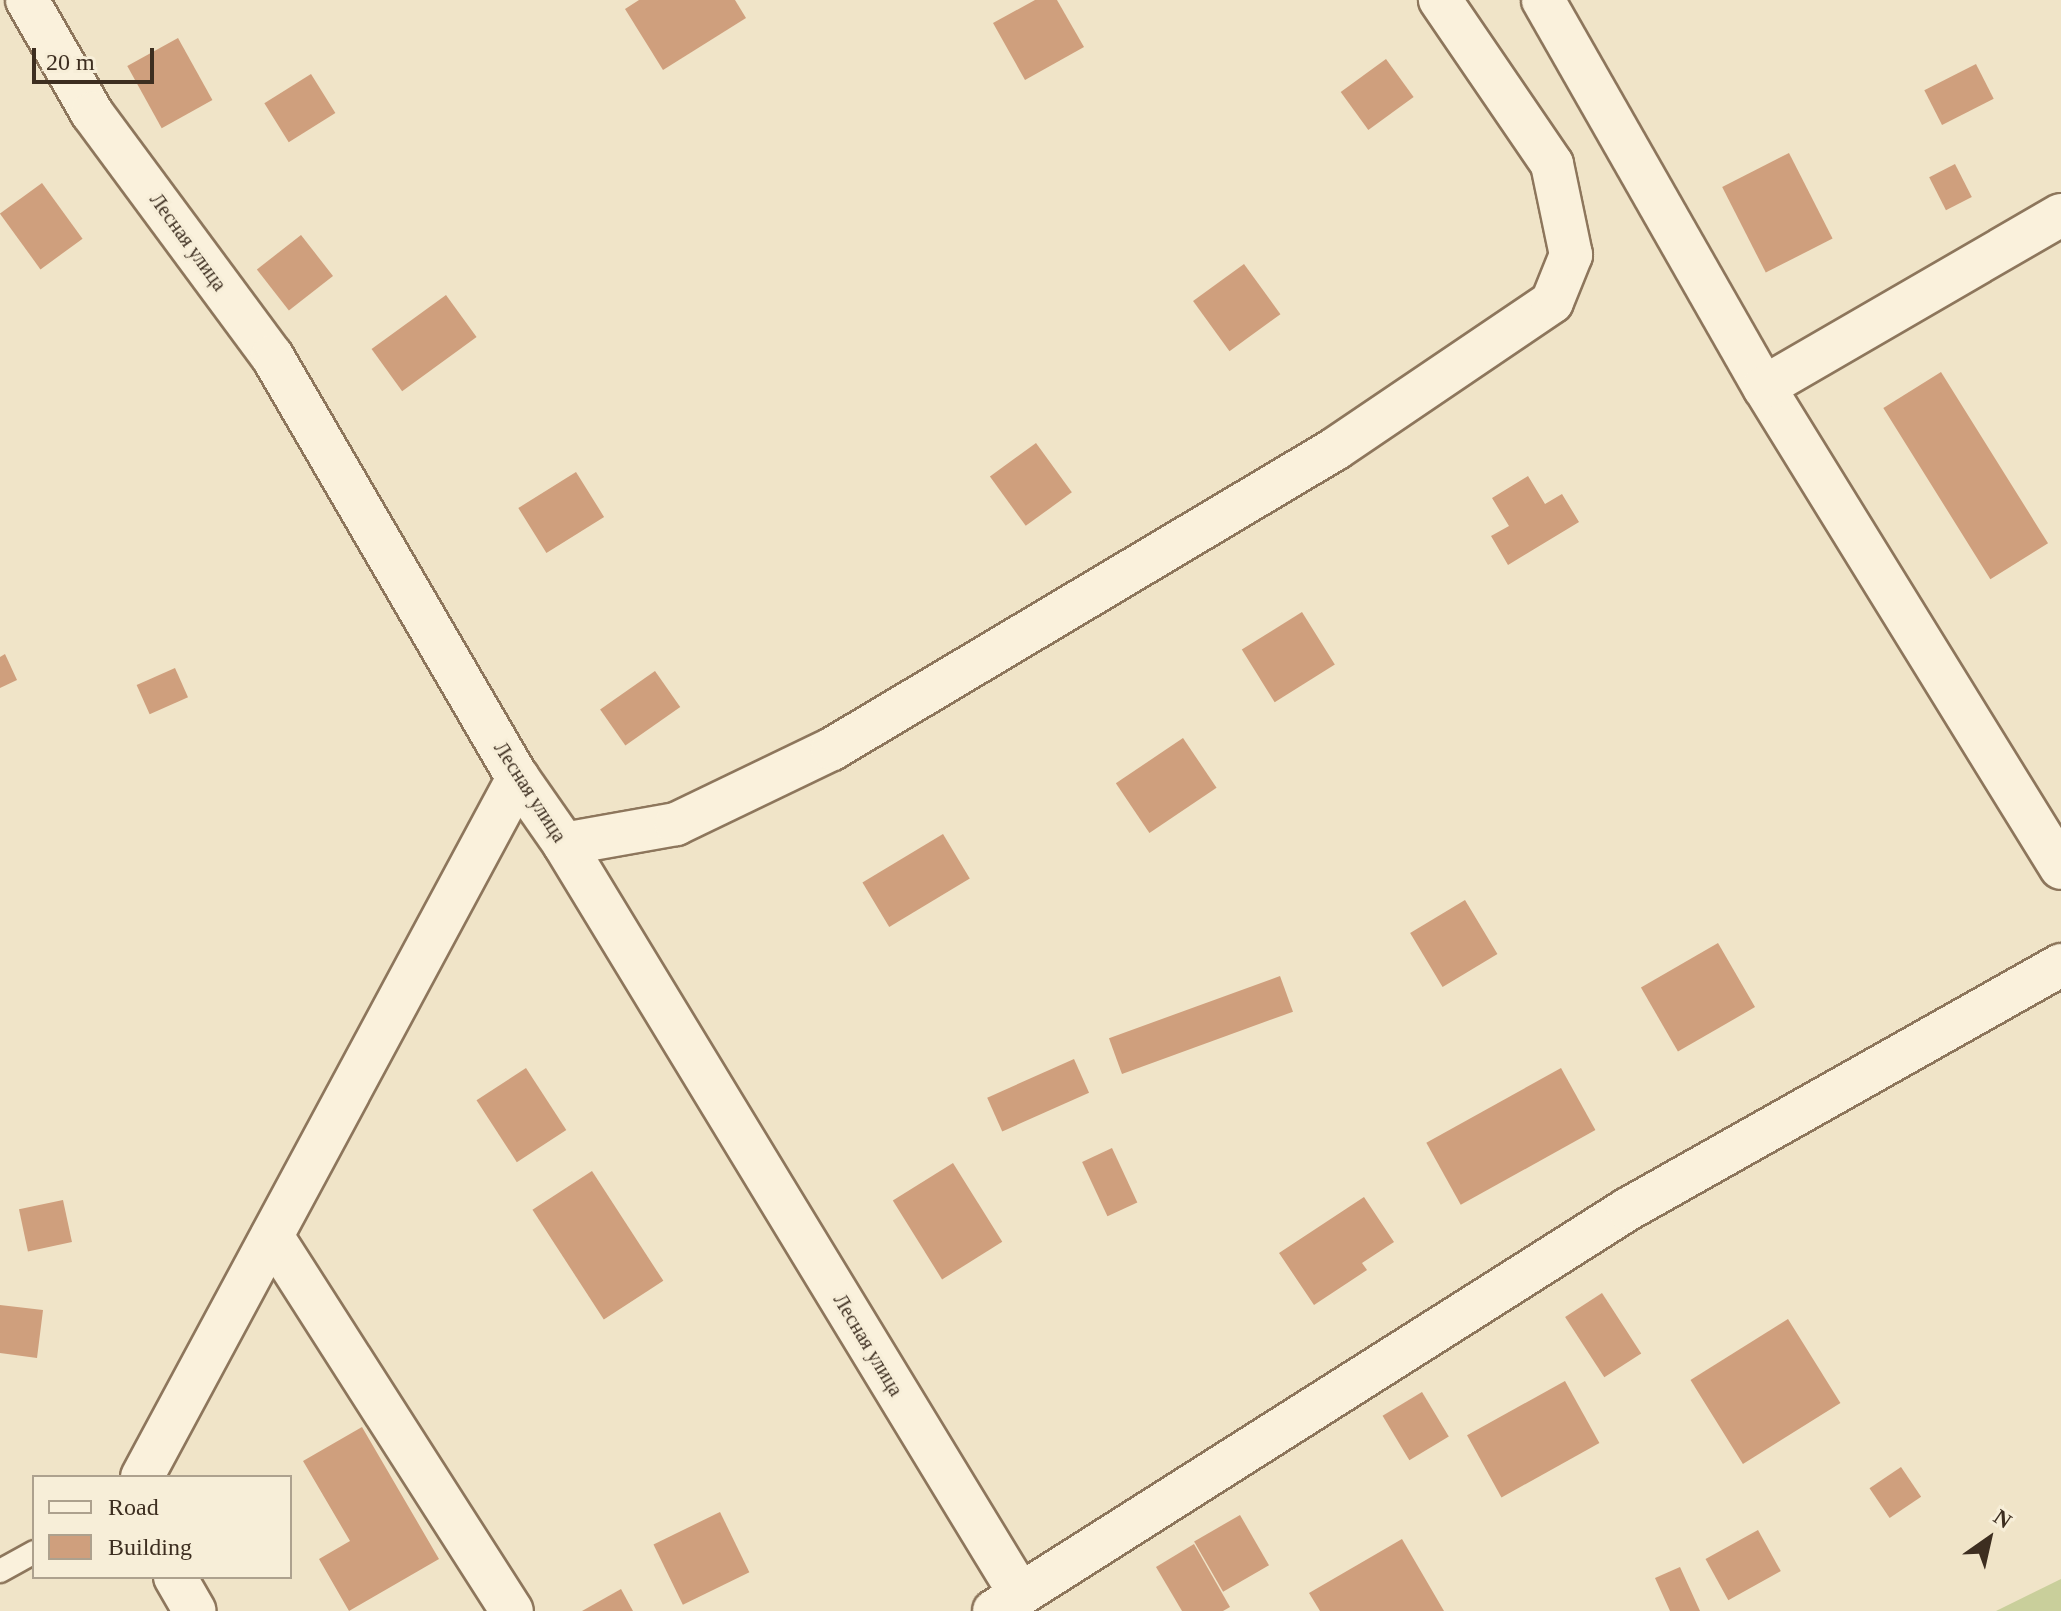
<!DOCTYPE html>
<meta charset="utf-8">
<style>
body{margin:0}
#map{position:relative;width:2061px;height:1611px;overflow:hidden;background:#f0e4c8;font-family:Georgia,serif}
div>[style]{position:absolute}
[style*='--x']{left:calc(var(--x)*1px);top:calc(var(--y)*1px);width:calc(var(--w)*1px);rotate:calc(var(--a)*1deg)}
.green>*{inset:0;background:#c9cf9b}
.building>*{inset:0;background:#cf9f7d;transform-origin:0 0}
.roads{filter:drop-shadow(2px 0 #8d765c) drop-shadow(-2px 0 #8d765c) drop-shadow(0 2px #8d765c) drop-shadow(0 -2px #8d765c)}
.service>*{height:22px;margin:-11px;padding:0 11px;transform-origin:11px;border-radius:11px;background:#faf1dc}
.minor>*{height:42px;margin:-21px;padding:0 21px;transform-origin:21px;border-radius:21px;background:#faf1dc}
span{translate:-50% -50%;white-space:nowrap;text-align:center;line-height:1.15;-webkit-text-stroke:6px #f7eed8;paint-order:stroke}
.street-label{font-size:20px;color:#3d2e20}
.legend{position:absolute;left:32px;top:1475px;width:260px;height:104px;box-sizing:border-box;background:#f7eed8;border:2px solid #ada18e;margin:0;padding:10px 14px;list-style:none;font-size:24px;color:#3d2e20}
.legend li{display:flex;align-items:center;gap:16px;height:40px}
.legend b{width:40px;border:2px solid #ada18e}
.north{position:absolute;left:1949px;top:1499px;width:80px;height:80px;-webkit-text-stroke:6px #f7eed8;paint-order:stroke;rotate:34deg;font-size:22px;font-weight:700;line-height:32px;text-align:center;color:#3d2e20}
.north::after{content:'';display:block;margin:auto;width:28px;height:36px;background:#3d2e20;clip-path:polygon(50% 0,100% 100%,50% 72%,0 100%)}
.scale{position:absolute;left:32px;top:48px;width:122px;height:36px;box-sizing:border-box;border:4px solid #3d2e20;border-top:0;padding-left:10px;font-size:24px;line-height:28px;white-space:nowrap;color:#3d2e20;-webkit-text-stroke:6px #f7eed8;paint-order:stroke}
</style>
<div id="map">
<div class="green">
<i style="clip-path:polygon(2061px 1579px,2061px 1611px,1996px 1611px)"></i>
</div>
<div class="building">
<i style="clip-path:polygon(639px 0,735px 0,746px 18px,663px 70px,625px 9px)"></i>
<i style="clip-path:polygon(1035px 0,1057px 0,1084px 47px,1025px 80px,993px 23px)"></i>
<i style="left:178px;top:38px;width:71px;height:58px;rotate:61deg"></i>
<i style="left:1386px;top:59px;width:47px;height:56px;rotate:54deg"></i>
<i style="left:1976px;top:64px;width:39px;height:58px;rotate:63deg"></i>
<i style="left:311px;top:74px;width:46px;height:55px;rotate:58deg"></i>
<i style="left:1789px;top:153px;width:96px;height:75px;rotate:63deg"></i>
<i style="left:1955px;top:164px;width:37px;height:29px;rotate:63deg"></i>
<i style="left:42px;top:183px;width:69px;height:52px;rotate:54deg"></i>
<i style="left:301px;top:235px;width:52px;height:56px;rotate:52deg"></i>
<i style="left:1244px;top:264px;width:62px;height:63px;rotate:54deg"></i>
<i style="left:446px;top:295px;width:52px;height:92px;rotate:54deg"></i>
<i style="left:1941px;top:372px;width:202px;height:68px;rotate:58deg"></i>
<i style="left:1036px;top:443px;width:61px;height:57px;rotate:54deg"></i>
<i style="left:576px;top:472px;width:53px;height:68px;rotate:58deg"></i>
<i style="clip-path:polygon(1528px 476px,1545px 504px,1562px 494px,1579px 522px,1508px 565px,1491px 536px,1509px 526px,1492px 498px)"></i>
<i style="left:1302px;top:612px;width:62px;height:71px;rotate:58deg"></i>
<i style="clip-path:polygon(5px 654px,17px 680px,0 688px,0 657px)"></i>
<i style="left:175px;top:668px;width:32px;height:42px;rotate:66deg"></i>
<i style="left:655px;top:671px;width:44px;height:67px;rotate:55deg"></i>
<i style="left:1183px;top:738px;width:60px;height:81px;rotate:56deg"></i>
<i style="left:943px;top:834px;width:52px;height:94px;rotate:59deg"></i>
<i style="left:1465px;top:900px;width:63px;height:64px;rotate:59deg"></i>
<i style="left:1718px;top:943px;width:74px;height:89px;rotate:60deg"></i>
<i style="left:1280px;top:976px;width:38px;height:182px;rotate:70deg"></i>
<i style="left:1074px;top:1059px;width:37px;height:95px;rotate:66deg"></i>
<i style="left:526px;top:1068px;width:74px;height:59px;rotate:57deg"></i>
<i style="left:1561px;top:1068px;width:71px;height:154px;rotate:61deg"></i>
<i style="left:1112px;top:1148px;width:60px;height:33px;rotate:65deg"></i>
<i style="left:953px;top:1163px;width:93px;height:71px;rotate:58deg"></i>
<i style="left:592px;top:1171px;width:131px;height:71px;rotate:57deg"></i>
<i style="clip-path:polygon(1364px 1197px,1394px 1242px,1362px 1263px,1367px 1270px,1314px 1305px,1279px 1253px)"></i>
<i style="left:63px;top:1200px;width:43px;height:45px;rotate:78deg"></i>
<i style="left:1602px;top:1293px;width:72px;height:44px;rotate:57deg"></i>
<i style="clip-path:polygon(0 1305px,43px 1310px,37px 1358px,0 1353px)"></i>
<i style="left:1788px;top:1319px;width:99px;height:115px;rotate:58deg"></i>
<i style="left:1565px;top:1381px;width:71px;height:112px;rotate:61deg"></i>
<i style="left:1422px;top:1392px;width:52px;height:46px;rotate:59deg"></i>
<i style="clip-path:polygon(362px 1427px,439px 1559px,349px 1611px,319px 1559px,350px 1541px,303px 1461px)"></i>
<i style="left:1901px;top:1467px;width:36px;height:38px;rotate:56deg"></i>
<i style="left:720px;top:1512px;width:67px;height:74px;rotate:64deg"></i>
<i style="left:1240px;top:1515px;width:58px;height:53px;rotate:60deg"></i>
<i style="left:1758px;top:1530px;width:47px;height:60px;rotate:61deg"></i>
<i style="clip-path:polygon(1402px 1539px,1444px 1611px,1320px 1611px,1309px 1593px)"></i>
<i style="clip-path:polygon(1194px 1544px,1230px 1607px,1223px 1611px,1182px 1611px,1156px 1567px)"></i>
<i style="clip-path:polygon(1680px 1567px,1700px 1611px,1670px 1611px,1655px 1578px)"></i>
<i style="clip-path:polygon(621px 1589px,633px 1611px,582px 1611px)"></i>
</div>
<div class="roads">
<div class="service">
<i style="--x:0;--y:1571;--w:39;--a:-29"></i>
</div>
<div class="minor">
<i style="--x:27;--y:0;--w:130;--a:60.1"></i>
<i style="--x:92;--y:113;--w:302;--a:53.5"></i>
<i style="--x:272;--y:356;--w:488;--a:59.8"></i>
<i style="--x:518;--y:778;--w:80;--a:55.1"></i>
<i style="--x:564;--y:844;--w:878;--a:58.7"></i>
<i style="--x:1543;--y:0;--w:446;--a:60.3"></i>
<i style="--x:1764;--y:387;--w:565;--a:58.31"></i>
<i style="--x:1764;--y:387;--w:343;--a:-30.1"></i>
<i style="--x:564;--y:844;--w:114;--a:-10.1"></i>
<i style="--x:676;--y:824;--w:173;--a:-25.7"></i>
<i style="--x:832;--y:749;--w:586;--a:-30.81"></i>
<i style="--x:1335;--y:449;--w:262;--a:-34.1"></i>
<i style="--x:1552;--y:302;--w:51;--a:-68"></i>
<i style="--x:1571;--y:255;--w:93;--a:-101.8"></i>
<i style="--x:1552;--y:164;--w:199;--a:-124.3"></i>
<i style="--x:272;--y:1236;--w:445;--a:57.4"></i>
<i style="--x:142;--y:1477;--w:794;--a:-61.72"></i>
<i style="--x:175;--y:1577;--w:39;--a:60"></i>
<i style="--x:994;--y:1611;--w:751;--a:-32.38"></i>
<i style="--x:1628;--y:1209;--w:497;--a:-29.4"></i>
</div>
</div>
<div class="street-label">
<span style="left:188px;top:242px;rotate:54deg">Лесная улица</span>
<span style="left:530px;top:792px;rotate:57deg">Лесная улица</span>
<span style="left:868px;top:1345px;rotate:59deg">Лесная улица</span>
</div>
<ul class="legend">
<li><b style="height:10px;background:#faf1dc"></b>Road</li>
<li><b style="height:22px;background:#cf9f7d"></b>Building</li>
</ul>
<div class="north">N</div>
<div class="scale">20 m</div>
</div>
